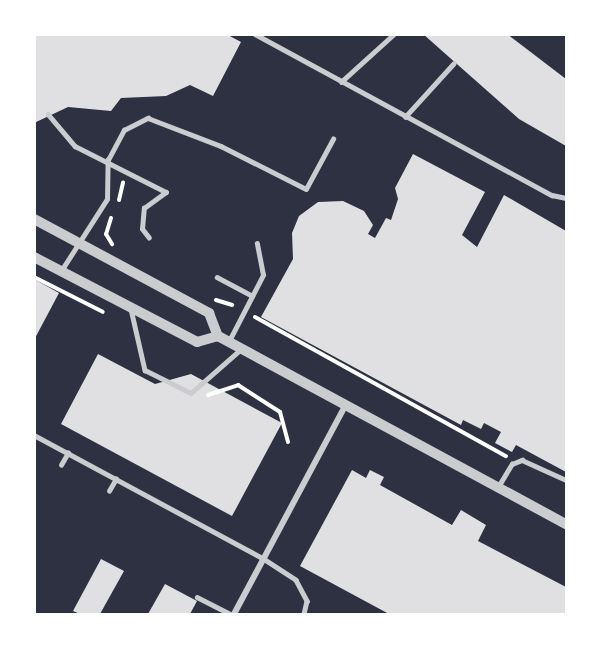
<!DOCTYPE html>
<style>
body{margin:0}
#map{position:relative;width:601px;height:649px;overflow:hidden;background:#2d3142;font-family:Bitter,serif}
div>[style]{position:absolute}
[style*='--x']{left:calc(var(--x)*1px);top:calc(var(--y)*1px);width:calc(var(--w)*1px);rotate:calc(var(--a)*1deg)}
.building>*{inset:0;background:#e0e0e3}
.path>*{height:4px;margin:-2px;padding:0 2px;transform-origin:2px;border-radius:2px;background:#fff}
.service>*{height:4.5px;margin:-2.25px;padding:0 2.25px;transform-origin:2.25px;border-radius:2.25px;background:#caccd0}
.minor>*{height:6px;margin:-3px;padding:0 3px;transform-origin:3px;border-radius:3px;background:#caccd0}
.tertiary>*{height:10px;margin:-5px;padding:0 5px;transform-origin:5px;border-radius:5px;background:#caccd0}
span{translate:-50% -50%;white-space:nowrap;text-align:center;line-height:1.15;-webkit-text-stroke:4.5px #fff;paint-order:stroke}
.frame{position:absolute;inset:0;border:36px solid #fff;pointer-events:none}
</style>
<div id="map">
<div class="building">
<i style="clip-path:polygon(34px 34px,226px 34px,241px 42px,213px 96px,190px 85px,166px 96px,121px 98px,111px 111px,68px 107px,34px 123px)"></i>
<i style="clip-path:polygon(423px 34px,507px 34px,566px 79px,566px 146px,519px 119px)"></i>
<i style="clip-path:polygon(413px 154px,485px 192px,462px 235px,477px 247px,504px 195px,566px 231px,566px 472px,516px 445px,512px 452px,495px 443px,501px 432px,484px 423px,481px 429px,463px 420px,461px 425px,261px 317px,293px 259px,292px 233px,299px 216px,318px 202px,343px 201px,364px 211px,373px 225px,368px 234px,375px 238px,386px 218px,391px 220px,398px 199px,395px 188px)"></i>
<i style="clip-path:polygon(34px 279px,59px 293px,34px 340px)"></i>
<i style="clip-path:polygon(98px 354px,155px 384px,191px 374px,282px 423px,232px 516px,61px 424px)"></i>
<i style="clip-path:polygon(352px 470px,366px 478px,370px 470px,384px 477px,380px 485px,452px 525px,461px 510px,486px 525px,478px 541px,566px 587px,566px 614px,389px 614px,300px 566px)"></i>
<i style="clip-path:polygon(101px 559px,124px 571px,100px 614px,80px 614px,73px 611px)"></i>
<i style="clip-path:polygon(165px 584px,197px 601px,190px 614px,148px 614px)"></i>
</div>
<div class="path">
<i style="--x:119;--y:200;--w:18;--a:-77"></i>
<i style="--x:111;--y:218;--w:17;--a:107"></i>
<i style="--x:106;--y:234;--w:12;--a:59"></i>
<i style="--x:34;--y:277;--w:77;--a:26.9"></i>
<i style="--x:216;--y:300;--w:17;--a:17"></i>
<i style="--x:255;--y:317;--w:287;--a:29"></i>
<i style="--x:208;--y:395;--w:32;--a:-18"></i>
<i style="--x:238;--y:385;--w:50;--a:32.7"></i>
<i style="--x:280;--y:412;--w:31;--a:75"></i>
</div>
<div class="service">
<i style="--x:255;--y:34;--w:338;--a:28.5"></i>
<i style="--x:552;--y:195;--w:14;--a:12"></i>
<i style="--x:341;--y:82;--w:72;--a:-42.2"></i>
<i style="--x:48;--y:114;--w:42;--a:49.8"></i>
<i style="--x:75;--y:146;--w:102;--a:26.8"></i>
<i style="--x:405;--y:117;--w:72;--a:-47.8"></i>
<i style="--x:149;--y:238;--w:11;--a:-128"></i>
<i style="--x:142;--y:229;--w:21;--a:-85"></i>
<i style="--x:144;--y:208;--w:27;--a:-36"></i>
<i style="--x:61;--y:271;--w:85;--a:-57.4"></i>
<i style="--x:107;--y:199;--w:39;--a:-89"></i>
<i style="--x:108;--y:160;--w:34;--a:-62"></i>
<i style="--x:124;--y:130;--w:27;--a:-27"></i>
<i style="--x:148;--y:118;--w:78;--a:21"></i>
<i style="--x:221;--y:146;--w:95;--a:26.8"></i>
<i style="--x:306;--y:189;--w:57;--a:-61.6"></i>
<i style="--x:217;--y:277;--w:40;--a:28"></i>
<i style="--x:131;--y:309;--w:63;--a:77.1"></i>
<i style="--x:145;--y:370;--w:51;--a:26.6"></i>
<i style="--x:191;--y:393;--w:67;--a:-41.3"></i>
<i style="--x:229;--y:341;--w:74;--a:-62.7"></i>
<i style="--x:263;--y:275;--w:32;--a:-101"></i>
<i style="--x:34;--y:435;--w:261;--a:28.3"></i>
<i style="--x:264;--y:559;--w:38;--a:33"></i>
<i style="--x:296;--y:580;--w:24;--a:62"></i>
<i style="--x:307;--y:601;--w:13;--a:103"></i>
<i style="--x:61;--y:465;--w:14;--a:-60"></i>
<i style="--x:498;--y:487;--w:27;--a:-59"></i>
<i style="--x:512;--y:464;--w:11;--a:-22"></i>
<i style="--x:522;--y:460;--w:48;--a:24.4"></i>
<i style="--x:109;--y:491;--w:14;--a:-60"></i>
<i style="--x:197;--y:597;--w:37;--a:27"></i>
</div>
<div class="minor">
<i style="--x:234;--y:614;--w:238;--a:-61.9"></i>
</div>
<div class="tertiary">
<i style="--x:34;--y:219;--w:199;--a:28.2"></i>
<i style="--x:209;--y:313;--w:25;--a:69"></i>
<i style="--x:218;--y:336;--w:396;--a:28.4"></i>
<i style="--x:34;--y:257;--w:184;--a:27.5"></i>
<i style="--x:197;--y:342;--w:22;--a:-16"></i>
</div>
<div class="frame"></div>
</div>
